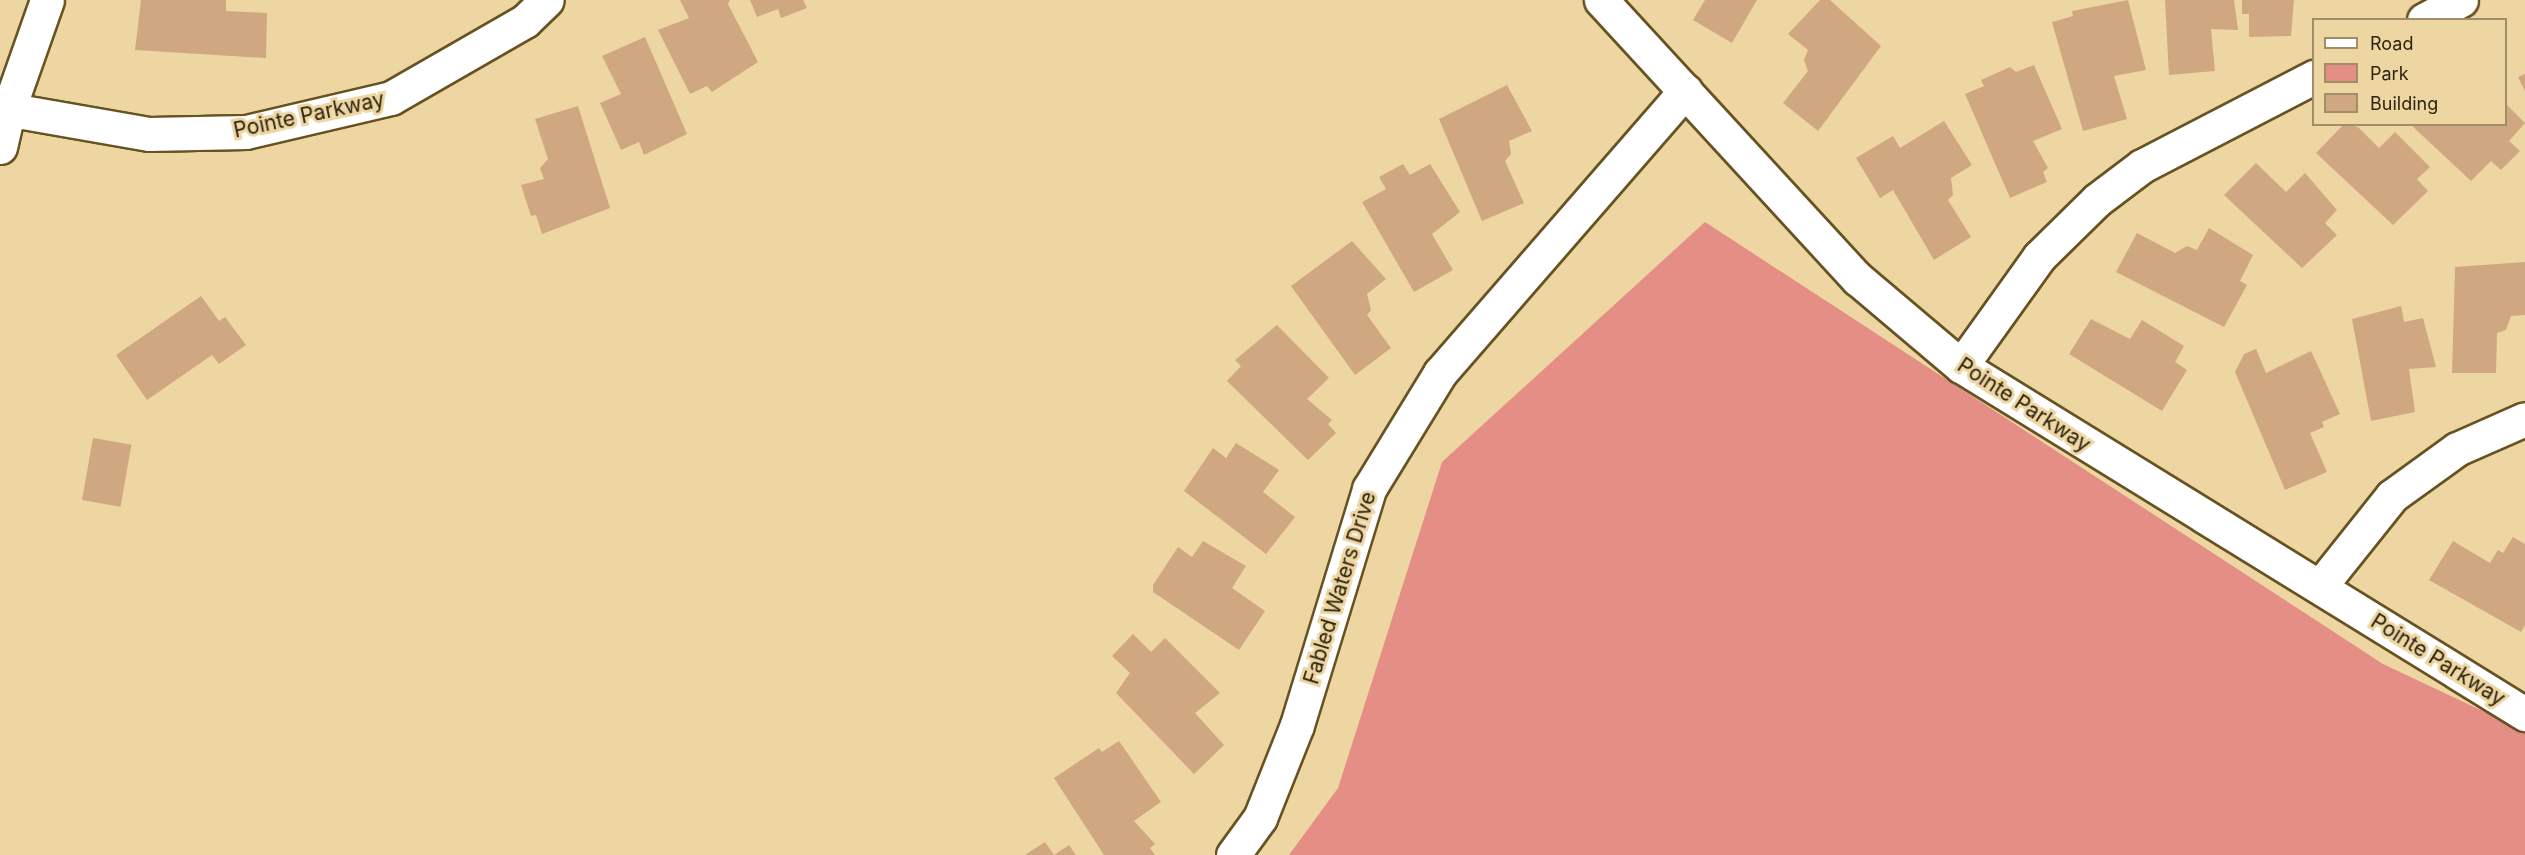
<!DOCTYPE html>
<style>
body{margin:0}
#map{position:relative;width:2525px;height:855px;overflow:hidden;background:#eed6a3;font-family:Inter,sans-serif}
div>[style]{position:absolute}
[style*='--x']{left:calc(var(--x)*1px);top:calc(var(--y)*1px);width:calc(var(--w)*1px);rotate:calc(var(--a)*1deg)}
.green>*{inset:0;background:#e58e85}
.building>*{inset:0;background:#cfa780;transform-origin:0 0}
.roads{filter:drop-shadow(2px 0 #675222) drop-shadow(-2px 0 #675222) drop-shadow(0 2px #675222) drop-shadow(0 -2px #675222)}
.minor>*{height:33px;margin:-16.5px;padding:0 16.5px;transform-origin:16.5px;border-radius:16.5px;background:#fff}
span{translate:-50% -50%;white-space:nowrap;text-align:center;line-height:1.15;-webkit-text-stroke:6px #eed6a3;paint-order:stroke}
.street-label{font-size:21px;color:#2c230f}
.legend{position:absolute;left:2312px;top:18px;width:195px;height:108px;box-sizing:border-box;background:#eed6a3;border:2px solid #a08e68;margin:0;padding:8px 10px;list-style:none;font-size:18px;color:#2c230f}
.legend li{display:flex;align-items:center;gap:12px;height:30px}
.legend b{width:30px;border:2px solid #a08e68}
</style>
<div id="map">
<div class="green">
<i style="clip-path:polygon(1705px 222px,2383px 664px,2525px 731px,2525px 855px,1289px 855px,1338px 788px,1442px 462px)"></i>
</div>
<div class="building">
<i style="clip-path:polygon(141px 0,226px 0,226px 11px,267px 13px,266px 58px,135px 50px)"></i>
<i style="clip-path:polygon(680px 0,730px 0,728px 4px,758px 62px,712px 92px,707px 86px,690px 94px,658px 30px,689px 18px)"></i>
<i style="clip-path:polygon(750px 0,803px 0,807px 8px,781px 18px,778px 9px,757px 17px)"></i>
<i style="clip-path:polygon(1705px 0,1757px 0,1732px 43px,1693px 20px)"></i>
<i style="clip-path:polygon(1820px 0,1830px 0,1881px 46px,1818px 131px,1783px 103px,1808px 71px,1804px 60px,1808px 50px,1788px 34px)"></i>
<i style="clip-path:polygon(2128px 0,2146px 70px,2114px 76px,2127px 119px,2083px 131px,2052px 22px,2073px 16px,2072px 11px)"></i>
<i style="clip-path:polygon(2165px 0,2234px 0,2238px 30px,2211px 29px,2215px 71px,2169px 75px)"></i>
<i style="clip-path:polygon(2242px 0,2294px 0,2291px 36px,2249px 37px,2249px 14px,2242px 14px)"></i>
<i style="clip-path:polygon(645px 37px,687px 134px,644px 155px,639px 142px,621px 150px,600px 103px,621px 94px,602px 56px)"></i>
<i style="clip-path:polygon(2034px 65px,2062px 129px,2033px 141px,2048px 168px,2043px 172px,2047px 182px,2010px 198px,1965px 94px,1984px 86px,1981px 80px,2010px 67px,2016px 72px)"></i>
<i style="clip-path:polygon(2525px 74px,2525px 91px,2518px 77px)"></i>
<i style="clip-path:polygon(1507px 85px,1532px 131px,1509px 141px,1511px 154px,1505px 161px,1524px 203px,1482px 221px,1439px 119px)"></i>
<i style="clip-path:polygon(2506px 104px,2525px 123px,2509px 141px,2520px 151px,2501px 170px,2491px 161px,2471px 181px,2410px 124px,2506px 124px)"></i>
<i style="clip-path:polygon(578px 106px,610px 208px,542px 234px,536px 215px,531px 216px,521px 185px,544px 179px,540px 168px,548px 159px,535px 119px)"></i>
<i style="clip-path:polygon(1944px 121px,1972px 165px,1951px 178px,1953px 195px,1948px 200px,1971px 237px,1934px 260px,1893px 190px,1880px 198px,1856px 158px,1893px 136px,1900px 148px)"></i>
<i style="clip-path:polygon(2344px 124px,2358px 127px,2379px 148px,2395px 132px,2430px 167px,2417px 179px,2428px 191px,2393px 225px,2316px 153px)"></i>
<i style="clip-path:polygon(2256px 163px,2286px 192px,2305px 173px,2337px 210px,2325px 223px,2337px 235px,2302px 268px,2224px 195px)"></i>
<i style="clip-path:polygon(1403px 164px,1410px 175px,1430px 164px,1460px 212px,1432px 234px,1453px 270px,1414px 292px,1362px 202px,1386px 189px,1379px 177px)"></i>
<i style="clip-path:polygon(2209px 228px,2253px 255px,2240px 281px,2247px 285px,2224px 327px,2116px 272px,2137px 233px,2175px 253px,2187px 246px,2197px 250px)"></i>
<i style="clip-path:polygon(1352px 241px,1386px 279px,1367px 294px,1371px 310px,1367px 315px,1391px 348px,1355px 375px,1291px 286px)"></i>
<i style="clip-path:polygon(2525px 262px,2525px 315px,2511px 316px,2506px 330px,2497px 333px,2496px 373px,2452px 373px,2455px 267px)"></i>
<i style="clip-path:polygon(201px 296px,219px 321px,225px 317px,246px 345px,219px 364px,212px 355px,147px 400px,116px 355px)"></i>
<i style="clip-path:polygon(2401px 306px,2404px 322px,2423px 318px,2436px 367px,2409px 369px,2415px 412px,2371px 421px,2352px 319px)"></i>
<i style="clip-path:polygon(2091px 319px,2130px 339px,2142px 320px,2184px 346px,2175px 362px,2187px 370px,2162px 411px,2069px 354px)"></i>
<i style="clip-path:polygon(1277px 325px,1329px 378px,1307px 399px,1332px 420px,1328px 424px,1336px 433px,1308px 460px,1227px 381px,1241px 366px,1235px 360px)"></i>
<i style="clip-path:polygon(2256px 349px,2266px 373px,2311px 351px,2340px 414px,2322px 422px,2324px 427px,2310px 433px,2327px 472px,2285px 490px,2235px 372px,2244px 354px)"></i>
<i style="left:93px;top:438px;width:39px;height:63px;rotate:10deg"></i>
<i style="clip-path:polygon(1236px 443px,1279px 470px,1263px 492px,1295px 517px,1266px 554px,1184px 491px,1213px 448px,1226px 458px)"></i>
<i style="clip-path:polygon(2513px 537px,2525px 544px,2525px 625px,2521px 632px,2429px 580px,2453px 541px,2490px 563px,2498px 550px,2503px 553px)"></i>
<i style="clip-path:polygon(1203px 541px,1246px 566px,1232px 588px,1265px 611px,1239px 650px,1153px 592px,1153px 585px,1178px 547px,1192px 557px)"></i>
<i style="clip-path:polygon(1133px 634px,1151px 652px,1165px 638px,1220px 693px,1195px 713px,1224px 745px,1194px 774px,1116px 693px,1130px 673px,1112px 656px)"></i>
<i style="clip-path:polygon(1119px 741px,1161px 802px,1134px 821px,1155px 844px,1150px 848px,1155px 855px,1104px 855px,1054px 778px,1099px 748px,1102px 752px)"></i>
<i style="clip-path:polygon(1045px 842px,1054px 855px,1069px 845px,1076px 855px,1025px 855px)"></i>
</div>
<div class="roads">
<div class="minor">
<i style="--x:1601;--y:0;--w:379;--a:47.4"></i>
<i style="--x:1858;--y:279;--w:135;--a:40.2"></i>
<i style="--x:1961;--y:366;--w:663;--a:31.68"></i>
<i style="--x:2424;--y:20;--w:42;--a:-28.4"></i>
<i style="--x:0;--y:108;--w:151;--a:9.9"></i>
<i style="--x:149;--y:134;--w:97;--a:-1.2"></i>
<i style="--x:246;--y:132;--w:149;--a:-13.2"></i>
<i style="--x:391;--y:98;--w:155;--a:-29.9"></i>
<i style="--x:525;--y:21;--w:30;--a:-44"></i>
<i style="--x:0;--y:147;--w:40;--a:-77"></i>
<i style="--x:9;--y:108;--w:114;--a:-70.6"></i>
<i style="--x:1961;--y:366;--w:134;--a:-54.4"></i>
<i style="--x:2039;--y:257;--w:81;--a:-44.5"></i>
<i style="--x:2097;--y:200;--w:56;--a:-37.1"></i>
<i style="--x:2142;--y:166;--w:194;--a:-27.4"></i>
<i style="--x:2321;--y:585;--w:114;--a:-51.4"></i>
<i style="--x:2392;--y:496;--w:80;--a:-35.9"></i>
<i style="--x:2457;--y:449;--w:74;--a:-23.8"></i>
<i style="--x:1233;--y:855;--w:46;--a:-53.9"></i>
<i style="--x:1260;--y:818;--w:100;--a:-68.3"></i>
<i style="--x:1297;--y:725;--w:247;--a:-73"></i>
<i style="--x:1369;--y:489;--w:136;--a:-58.5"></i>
<i style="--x:1440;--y:373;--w:374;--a:-49"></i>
</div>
</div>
<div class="street-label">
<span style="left:309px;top:115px;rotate:-12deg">Pointe Parkway</span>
<span style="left:2024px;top:405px;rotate:33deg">Pointe Parkway</span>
<span style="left:1340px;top:588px;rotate:-73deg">Fabled Waters Drive</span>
<span style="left:2438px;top:660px;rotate:32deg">Pointe Parkway</span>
</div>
<ul class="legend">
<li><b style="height:8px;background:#fff"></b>Road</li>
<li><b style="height:16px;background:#e58e85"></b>Park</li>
<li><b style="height:16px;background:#cfa780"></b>Building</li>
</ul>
</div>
